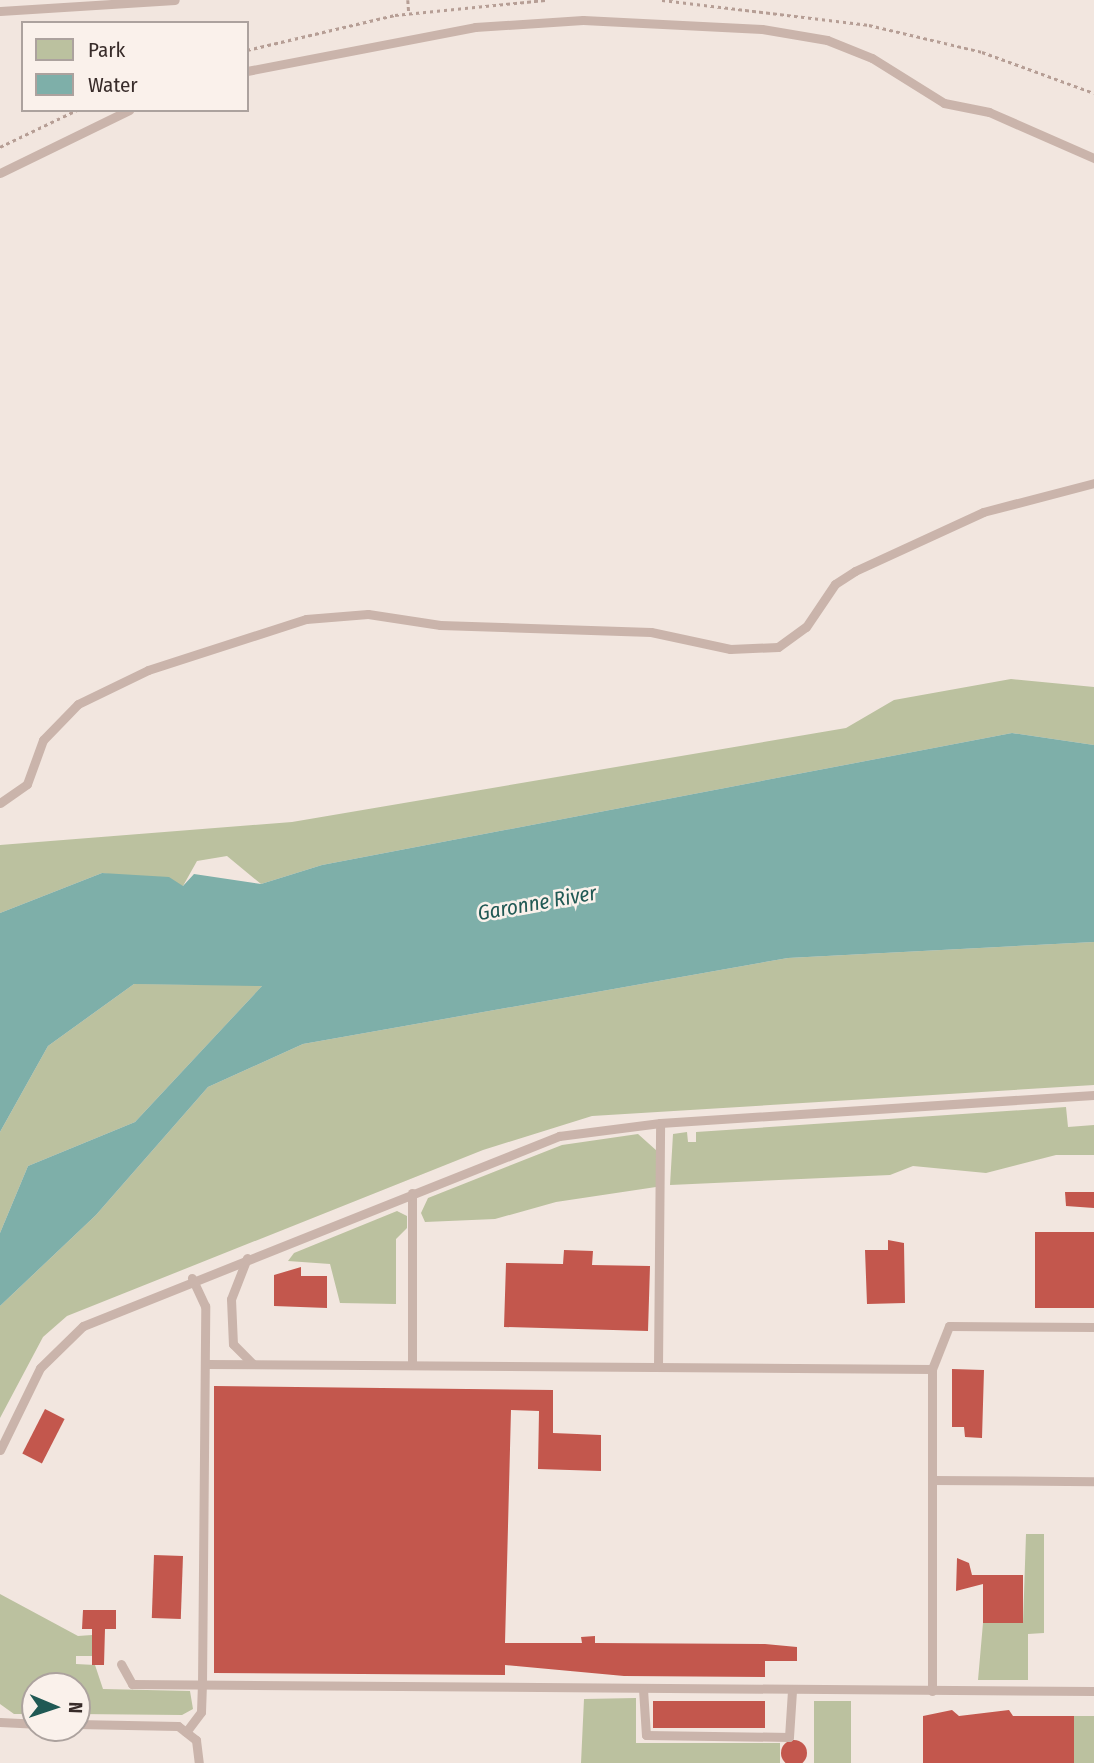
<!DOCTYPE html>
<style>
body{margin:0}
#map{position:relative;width:1094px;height:1763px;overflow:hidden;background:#f2e6df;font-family:"Fira Sans Condensed",sans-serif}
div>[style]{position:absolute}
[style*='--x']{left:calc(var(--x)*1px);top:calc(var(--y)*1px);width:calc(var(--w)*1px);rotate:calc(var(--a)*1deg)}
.green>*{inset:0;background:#bbc19f;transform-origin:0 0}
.water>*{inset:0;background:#7eafa9}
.building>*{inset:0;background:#c3574d;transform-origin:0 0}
.round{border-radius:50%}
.path>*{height:2.5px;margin-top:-1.25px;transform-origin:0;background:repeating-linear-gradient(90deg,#b69e95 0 3.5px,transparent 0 7px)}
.lane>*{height:9px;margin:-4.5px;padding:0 4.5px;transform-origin:4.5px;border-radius:4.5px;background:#cab4ab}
span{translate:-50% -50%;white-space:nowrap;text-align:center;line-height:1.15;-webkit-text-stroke:5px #faf1eb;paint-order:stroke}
.water-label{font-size:21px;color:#205954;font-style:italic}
.legend{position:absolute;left:21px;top:21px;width:228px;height:91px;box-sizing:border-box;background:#faf1eb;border:2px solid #aca29e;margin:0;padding:9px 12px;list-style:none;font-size:21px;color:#382c2a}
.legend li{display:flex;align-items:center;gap:14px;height:35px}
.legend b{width:35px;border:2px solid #aca29e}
.north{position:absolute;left:21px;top:1672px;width:70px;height:70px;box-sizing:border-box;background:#faf1eb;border:2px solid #aca29e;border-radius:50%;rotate:92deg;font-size:19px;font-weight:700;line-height:28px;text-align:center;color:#382c2a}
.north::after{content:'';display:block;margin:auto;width:24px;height:32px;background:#205954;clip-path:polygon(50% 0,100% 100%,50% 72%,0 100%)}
</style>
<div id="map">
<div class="green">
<i style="clip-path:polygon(1011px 679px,1094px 687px,1094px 745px,1012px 733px,322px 865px,261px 884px,227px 856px,197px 861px,183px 886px,102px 873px,0 913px,0 845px,292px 822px,846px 728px,894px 700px)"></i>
<i style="clip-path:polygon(1094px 942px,1094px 1085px,592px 1116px,483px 1150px,67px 1316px,43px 1337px,0 1418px,0 1306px,96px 1215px,208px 1087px,303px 1044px,788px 958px)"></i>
<i style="clip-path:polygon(134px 984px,263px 985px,135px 1122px,28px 1166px,0 1233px,0 1132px,48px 1046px)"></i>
<i style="clip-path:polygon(1066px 1107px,1068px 1127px,1094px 1125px,1094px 1155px,1056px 1155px,986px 1173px,913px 1166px,890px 1175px,670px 1185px,673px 1134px,687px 1132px,688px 1142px,696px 1142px,696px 1132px)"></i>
<i style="clip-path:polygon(638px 1134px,657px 1151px,656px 1187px,556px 1202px,495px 1219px,425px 1222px,421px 1213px,428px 1198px,562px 1145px)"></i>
<i style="clip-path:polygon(397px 1211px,407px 1216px,407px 1228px,396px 1239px,396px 1304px,340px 1303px,330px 1264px,288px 1261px,294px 1253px)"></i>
<i style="clip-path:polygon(1026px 1534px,1044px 1534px,1044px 1633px,1028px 1634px,1028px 1680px,978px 1680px,983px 1623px,1023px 1623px)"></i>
<i style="clip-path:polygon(0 1594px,78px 1636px,92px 1635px,92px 1656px,76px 1656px,76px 1664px,95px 1665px,103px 1689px,190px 1691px,193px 1709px,182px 1715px,77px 1714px,77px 1686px,35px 1686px,35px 1714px,14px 1714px,0 1704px)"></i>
<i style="clip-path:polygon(636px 1698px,636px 1743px,780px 1743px,780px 1763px,581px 1763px,584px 1699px)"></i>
<i style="left:814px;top:1701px;width:37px;height:62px"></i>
<i style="left:1074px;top:1716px;width:20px;height:47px"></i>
</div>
<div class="water">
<i style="clip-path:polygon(1012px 733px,1094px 745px,1094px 942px,788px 958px,303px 1044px,208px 1087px,96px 1215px,0 1306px,0 1233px,28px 1166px,135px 1122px,262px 986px,134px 984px,48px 1046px,0 1132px,0 913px,102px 873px,169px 877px,183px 886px,194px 874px,261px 884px,322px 865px)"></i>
</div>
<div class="building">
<i style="clip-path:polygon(1065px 1192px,1094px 1192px,1094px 1208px,1066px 1206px)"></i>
<i style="left:1035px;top:1232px;width:59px;height:76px"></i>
<i style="clip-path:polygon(888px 1240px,904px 1243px,905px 1303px,867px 1304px,865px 1250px,888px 1250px)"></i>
<i style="clip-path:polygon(564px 1250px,593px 1251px,592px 1265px,650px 1266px,648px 1331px,504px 1327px,506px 1263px,563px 1264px)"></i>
<i style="clip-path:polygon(301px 1267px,301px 1276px,327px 1276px,327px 1308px,274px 1306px,274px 1275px)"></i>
<i style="clip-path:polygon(952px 1369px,984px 1370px,982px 1438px,965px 1437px,964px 1427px,952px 1427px)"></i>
<i style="clip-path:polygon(214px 1386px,553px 1390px,553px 1433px,601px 1435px,601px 1471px,538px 1469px,539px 1411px,511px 1410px,505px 1643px,582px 1643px,581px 1637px,595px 1636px,595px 1643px,765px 1644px,797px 1647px,797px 1661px,765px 1661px,765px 1677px,624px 1676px,505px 1665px,505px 1675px,214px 1673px)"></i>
<i style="left:45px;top:1409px;width:22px;height:50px;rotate:27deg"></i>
<i style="left:154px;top:1555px;width:29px;height:63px;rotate:2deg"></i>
<i style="clip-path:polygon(957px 1558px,969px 1563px,972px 1575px,1023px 1575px,1023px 1623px,983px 1623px,983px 1584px,956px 1591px)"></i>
<i style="clip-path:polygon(83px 1610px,116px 1610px,116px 1629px,105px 1629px,104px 1665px,92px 1665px,92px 1629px,82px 1629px)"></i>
<i style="left:653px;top:1701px;width:112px;height:27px"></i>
<i style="clip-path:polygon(952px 1710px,959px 1716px,1009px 1710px,1013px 1716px,1074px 1716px,1074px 1763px,923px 1763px,923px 1716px)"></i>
<i class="round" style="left:781px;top:1740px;width:26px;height:26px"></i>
</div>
<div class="path">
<i style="--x:408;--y:0;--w:13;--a:86"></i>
<i style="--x:662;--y:0;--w:209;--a:6.9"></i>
<i style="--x:869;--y:25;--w:116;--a:13.4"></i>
<i style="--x:982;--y:52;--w:119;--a:20.1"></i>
<i style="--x:247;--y:50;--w:152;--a:-13.3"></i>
<i style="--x:395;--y:15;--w:151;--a:-5.7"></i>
<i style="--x:0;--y:147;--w:85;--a:-25.7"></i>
</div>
<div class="lane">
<i style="--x:0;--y:11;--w:175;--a:-3.6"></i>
<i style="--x:247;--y:71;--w:232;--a:-10.9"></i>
<i style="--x:475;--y:27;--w:108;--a:-3.7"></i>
<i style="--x:583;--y:20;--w:179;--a:2.9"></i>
<i style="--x:762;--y:29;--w:66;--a:9.6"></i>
<i style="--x:827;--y:40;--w:48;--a:21.8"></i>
<i style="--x:872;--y:58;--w:85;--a:32"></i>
<i style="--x:944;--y:103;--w:46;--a:11.3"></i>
<i style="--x:989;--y:112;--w:115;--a:23.7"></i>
<i style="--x:0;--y:173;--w:144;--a:-26"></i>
<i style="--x:0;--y:803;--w:33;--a:-35"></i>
<i style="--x:27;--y:784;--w:47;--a:-70"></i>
<i style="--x:43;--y:740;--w:50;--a:-45.8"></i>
<i style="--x:78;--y:704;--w:78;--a:-25.9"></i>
<i style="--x:148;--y:670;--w:166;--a:-17.9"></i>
<i style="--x:306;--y:619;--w:62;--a:-4.6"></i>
<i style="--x:368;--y:614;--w:73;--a:8.7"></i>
<i style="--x:440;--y:625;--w:211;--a:1.9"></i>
<i style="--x:651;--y:632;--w:81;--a:12.1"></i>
<i style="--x:730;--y:649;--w:48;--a:-2.4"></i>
<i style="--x:778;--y:647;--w:34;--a:-36"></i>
<i style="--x:806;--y:627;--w:52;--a:-56"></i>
<i style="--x:835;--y:584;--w:24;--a:-33"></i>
<i style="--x:855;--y:571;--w:141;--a:-24.7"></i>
<i style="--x:983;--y:512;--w:115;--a:-14.6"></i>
<i style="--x:247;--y:1258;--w:44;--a:111.3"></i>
<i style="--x:231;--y:1299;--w:45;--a:87.5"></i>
<i style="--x:233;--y:1344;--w:28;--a:45"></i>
<i style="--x:205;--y:1364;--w:727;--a:0.39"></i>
<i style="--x:932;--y:1369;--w:322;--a:90"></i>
<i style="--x:412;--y:1365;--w:172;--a:-90"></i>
<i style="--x:658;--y:1367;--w:244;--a:-89.5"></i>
<i style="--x:932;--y:1369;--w:46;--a:-68.4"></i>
<i style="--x:949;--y:1326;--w:145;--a:0.4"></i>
<i style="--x:0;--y:1450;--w:91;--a:-64"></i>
<i style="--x:40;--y:1368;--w:60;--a:-44.3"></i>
<i style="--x:83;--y:1326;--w:513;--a:-21.76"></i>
<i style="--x:559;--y:1136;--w:102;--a:-7.3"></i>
<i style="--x:660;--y:1123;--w:435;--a:-3.7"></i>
<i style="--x:932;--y:1480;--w:162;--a:0.4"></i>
<i style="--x:121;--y:1664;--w:23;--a:61"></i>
<i style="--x:132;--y:1684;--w:962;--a:0.42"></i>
<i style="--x:643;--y:1689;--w:46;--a:86.3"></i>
<i style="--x:646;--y:1735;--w:143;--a:0.8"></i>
<i style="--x:789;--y:1737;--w:47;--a:-86.3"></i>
<i style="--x:0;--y:1722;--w:35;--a:3"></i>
<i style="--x:77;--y:1724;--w:101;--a:1.1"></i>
<i style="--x:178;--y:1726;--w:23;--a:38"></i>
<i style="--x:196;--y:1740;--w:23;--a:83"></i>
<i style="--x:186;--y:1732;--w:25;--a:-53"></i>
<i style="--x:201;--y:1712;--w:27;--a:-88"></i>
<i style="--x:202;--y:1685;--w:379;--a:-89.5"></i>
<i style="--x:205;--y:1306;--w:31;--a:-115"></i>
</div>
<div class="water-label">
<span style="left:537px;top:903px;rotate:-10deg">Garonne River</span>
</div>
<ul class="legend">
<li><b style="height:19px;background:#bbc19f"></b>Park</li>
<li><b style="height:19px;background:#7eafa9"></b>Water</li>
</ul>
<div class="north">N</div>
</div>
